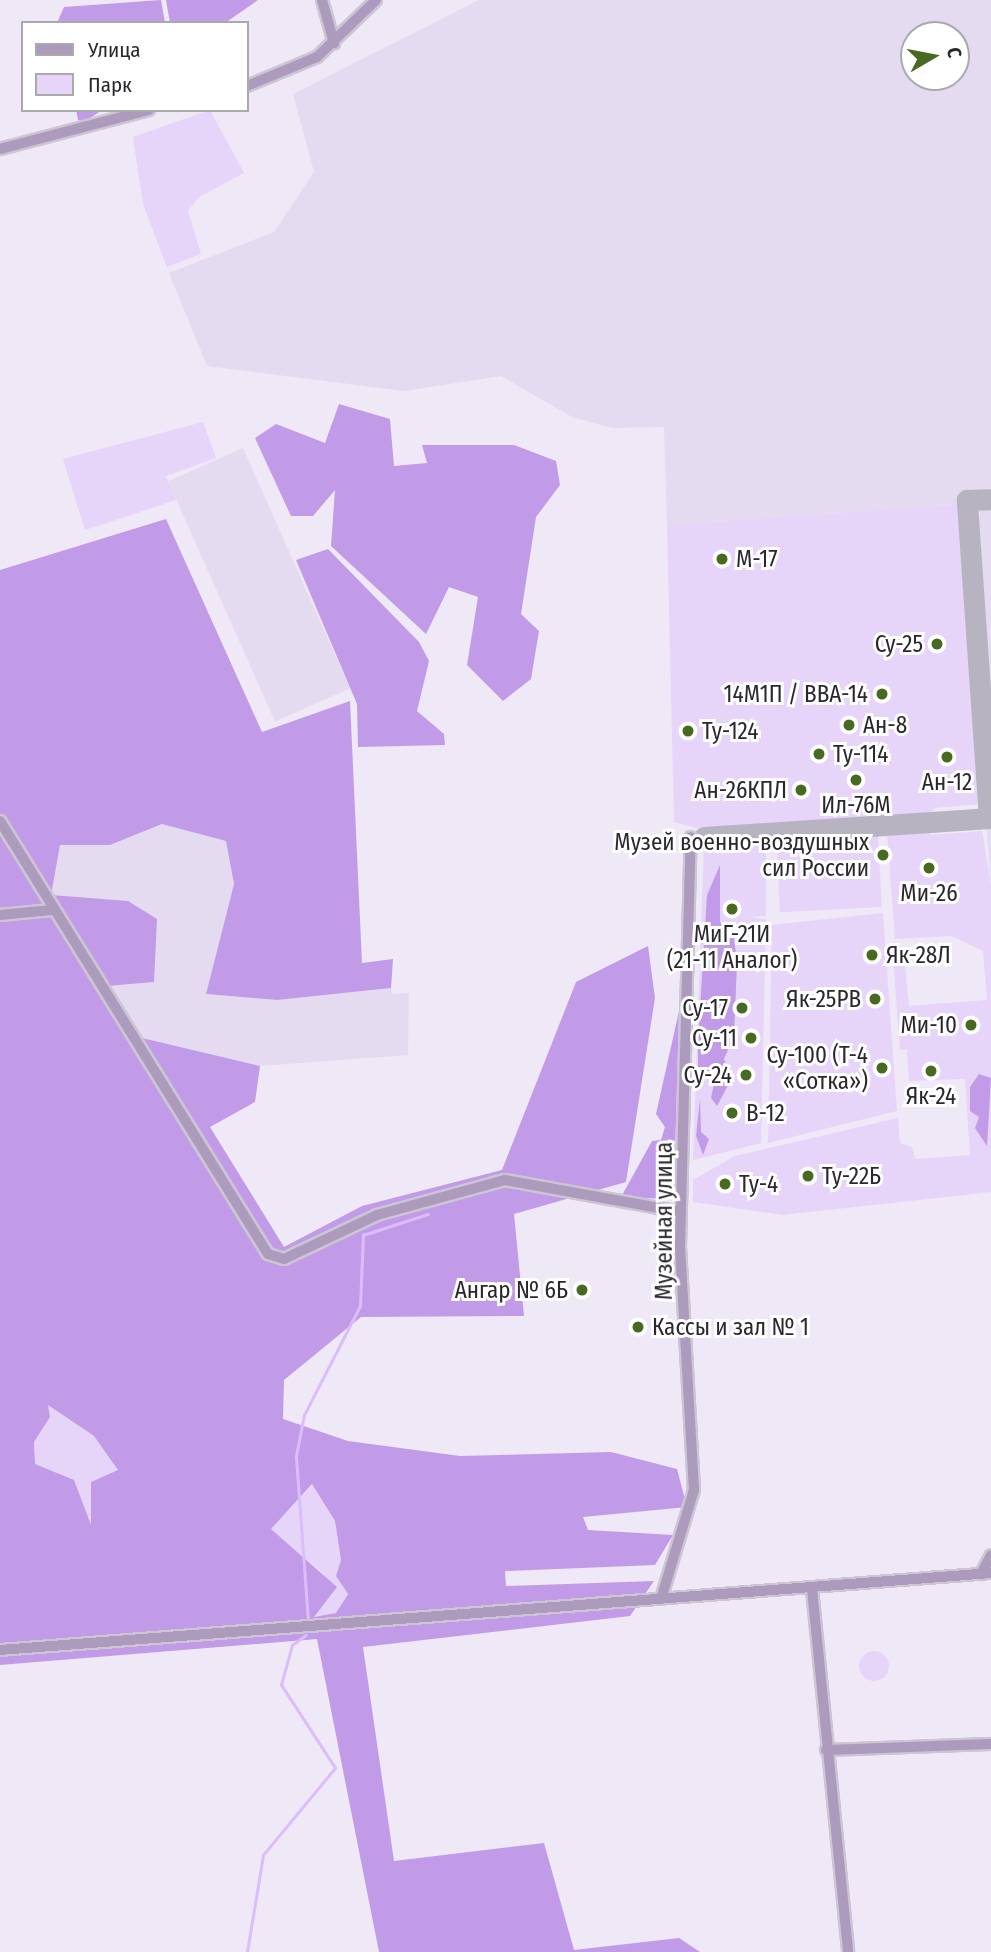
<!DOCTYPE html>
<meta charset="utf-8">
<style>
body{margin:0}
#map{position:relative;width:991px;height:1952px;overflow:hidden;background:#efe8f7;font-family:"Fira Sans Condensed",sans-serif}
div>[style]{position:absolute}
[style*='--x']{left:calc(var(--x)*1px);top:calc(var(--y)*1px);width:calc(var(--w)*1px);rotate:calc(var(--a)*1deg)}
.built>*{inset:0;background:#e5dbf1;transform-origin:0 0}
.green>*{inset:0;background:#e6d4f9;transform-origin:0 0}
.round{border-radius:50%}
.forest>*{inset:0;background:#c29be8}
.stream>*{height:2.5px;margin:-1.25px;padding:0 1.25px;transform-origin:1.25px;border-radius:1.25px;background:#dcbdfc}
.taxiway>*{height:21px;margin:-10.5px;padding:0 10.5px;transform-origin:10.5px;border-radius:10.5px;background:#b8b3c0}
.roads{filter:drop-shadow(2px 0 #ccc5d3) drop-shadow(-2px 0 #ccc5d3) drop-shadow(0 2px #ccc5d3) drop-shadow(0 -2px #ccc5d3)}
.minor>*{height:10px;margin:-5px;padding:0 5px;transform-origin:5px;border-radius:5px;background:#ac9bbd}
.dots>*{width:19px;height:19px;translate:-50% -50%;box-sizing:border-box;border:4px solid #fff;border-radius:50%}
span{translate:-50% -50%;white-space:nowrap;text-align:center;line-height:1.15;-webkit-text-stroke:6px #fff;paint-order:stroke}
.poi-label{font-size:23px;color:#2a272d}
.left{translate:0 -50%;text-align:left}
.right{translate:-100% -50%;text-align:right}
.street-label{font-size:23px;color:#2a272d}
.legend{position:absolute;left:21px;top:21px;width:228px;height:91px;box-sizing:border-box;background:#fff;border:2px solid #aaa9ab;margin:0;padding:9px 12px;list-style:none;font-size:21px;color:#2a272d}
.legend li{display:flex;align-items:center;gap:14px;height:35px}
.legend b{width:35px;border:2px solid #aaa9ab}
.north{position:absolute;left:900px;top:21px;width:70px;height:70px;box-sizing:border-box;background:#fff;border:2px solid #aaa9ab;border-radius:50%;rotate:80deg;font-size:19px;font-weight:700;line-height:28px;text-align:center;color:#2a272d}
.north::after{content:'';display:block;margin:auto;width:24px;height:32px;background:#476920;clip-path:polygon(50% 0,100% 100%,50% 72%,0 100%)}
</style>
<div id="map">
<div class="built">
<i style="clip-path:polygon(evenodd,479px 0,991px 0,991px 884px,960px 504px,667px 525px,664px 427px,612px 428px,572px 417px,501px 376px,404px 391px,207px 366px,169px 273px,274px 232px,314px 172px,293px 94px,479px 0,914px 35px,956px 35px,956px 77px,914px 77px,914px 35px)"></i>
<i style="left:243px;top:448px;width:263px;height:82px;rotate:66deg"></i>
<i style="clip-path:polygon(162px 824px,227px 841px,234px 884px,206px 994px,277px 1000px,391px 988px,392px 994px,409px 993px,408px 1055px,260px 1066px,138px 1037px,51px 896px,52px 870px,60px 845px,110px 845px)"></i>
</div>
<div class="green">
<i style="clip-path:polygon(210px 110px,244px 173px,199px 197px,188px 211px,201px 254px,167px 267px,143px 204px,133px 137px)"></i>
<i style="clip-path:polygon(203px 422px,216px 458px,166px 476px,176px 500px,85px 530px,63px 459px)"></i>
<i style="clip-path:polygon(960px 504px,980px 804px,935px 808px,929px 814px,704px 830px,674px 822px,667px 525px)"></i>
<i style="clip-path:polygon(929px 829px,931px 835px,982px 831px,991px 884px,991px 1192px,782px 1215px,693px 1202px,693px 1180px,735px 1156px,898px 1118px,900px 1143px,912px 1147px,915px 1159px,970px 1155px,965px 1079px,909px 1081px,907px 1050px,900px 1050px,893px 957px,904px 957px,909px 1006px,987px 1000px,983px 951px,952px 936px,895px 939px,887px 833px)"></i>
<i style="left:878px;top:834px;width:73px;height:102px;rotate:87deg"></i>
<i style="clip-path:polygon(766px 839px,766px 916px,747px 917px,766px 919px,761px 1143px,693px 1160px,704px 844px)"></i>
<i style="clip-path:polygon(883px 913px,897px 1111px,768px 1143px,772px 925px)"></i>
<i style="clip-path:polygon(47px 1404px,94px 1436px,119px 1470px,91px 1482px,91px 1527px,35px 1464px,34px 1442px,50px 1417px)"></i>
<i style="clip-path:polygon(313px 1484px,335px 1521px,341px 1560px,336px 1576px,348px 1593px,336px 1613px,313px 1617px,324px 1574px,270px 1529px)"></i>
<i class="round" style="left:859px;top:1651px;width:30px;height:30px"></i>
</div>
<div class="forest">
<i style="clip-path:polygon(161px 0,165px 23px,57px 23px,64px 7px)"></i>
<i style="clip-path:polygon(166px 0,258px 0,225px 23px,170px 23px)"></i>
<i style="clip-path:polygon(76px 110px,102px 110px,86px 121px,78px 120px)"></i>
<i style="clip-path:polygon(339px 404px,390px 419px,394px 466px,427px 463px,422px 445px,514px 445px,556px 461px,560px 485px,536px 517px,521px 614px,539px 631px,531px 679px,503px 701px,467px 665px,478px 597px,449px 587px,426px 634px,331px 546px,335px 490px,313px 516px,291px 516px,255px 438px,276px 424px,325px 443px)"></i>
<i style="clip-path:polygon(evenodd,166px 519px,262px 732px,350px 701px,362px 963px,393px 959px,391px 988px,277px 1000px,206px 994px,234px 884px,226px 841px,162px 824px,110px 845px,60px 845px,51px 895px,128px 901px,157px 919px,154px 982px,107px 986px,138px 1037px,260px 1066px,255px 1102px,210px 1127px,284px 1247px,362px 1206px,502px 1170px,576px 982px,648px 946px,655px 998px,626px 1182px,514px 1214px,524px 1316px,361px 1317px,284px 1380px,283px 1419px,348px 1441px,460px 1456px,611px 1452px,677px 1469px,687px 1507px,583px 1517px,588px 1530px,673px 1535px,655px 1565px,505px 1571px,506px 1586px,654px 1581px,630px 1616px,363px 1647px,394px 1861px,544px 1843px,574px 1950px,679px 1938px,700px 1952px,379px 1952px,317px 1639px,0 1665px,0 570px,166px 519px,48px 1405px,94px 1436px,118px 1470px,91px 1482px,91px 1525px,74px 1480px,35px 1464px,34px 1442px,50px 1417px,48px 1405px,166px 519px,312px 1484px,335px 1521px,341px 1560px,336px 1576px,348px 1594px,336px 1613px,314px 1617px,337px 1587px,271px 1529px,312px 1484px)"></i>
<i style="clip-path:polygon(328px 549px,419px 642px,429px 661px,417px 711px,444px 734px,445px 745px,358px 747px,357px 704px,296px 560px)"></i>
<i style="clip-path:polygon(720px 865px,720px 922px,734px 938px,737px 963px,734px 1036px,724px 1059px,732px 1078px,717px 1106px,711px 1098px,715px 1079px,698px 1078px,698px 1041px,707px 895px)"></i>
<i style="clip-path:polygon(679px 1011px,674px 1190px,668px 1199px,621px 1197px,652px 1141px,661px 1140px,665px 1127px,656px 1114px)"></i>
<i style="clip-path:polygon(979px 1074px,991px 1078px,987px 1146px,975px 1128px,979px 1117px,970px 1111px,970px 1087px)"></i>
<i style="clip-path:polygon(700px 1099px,701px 1132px,709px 1139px,703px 1155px,696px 1136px)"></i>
</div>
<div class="stream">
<i style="--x:308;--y:1621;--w:165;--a:-94.2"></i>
<i style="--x:296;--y:1456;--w:42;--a:-79"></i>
<i style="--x:304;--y:1415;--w:123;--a:-62.8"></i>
<i style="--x:360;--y:1306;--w:71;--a:-87.6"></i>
<i style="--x:363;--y:1235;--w:68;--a:-17.9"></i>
<i style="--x:247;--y:1952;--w:98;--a:-80.6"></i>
<i style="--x:263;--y:1855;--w:113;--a:-50.4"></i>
<i style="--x:335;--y:1768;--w:99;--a:-123"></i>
<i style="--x:281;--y:1685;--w:41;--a:-74.6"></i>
<i style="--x:292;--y:1645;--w:17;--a:-36"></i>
</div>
<div class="taxiway">
<i style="--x:989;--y:818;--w:319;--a:-94"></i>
<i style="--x:967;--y:500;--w:24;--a:-2"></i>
<i style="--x:704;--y:837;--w:288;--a:-3.8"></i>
</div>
<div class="roads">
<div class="minor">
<i style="--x:322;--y:0;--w:45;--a:74.4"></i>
<i style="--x:247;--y:86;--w:76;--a:-22.5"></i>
<i style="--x:317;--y:57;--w:82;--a:-44"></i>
<i style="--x:0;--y:149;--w:154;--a:-14.7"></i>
<i style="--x:0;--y:821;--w:509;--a:58.25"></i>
<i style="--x:268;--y:1254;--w:17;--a:17"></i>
<i style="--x:284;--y:1259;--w:103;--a:-25.3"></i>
<i style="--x:377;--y:1215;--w:133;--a:-15.3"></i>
<i style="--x:505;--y:1180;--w:179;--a:10.3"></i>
<i style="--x:0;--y:915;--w:52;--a:-5.5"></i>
<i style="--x:981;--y:1574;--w:21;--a:-62"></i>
<i style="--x:812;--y:1589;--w:365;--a:84.3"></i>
<i style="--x:661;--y:1599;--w:114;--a:-73.2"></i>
<i style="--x:694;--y:1490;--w:245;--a:-93.3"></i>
<i style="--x:680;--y:1245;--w:408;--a:-88.5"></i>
<i style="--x:0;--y:1650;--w:994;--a:-4.44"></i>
<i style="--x:826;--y:1750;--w:165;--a:-2.1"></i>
</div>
</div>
<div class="dots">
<i style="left:722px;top:559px;background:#476920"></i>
<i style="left:937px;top:644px;background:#476920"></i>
<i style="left:882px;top:694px;background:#476920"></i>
<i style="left:849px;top:725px;background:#476920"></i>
<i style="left:688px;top:731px;background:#476920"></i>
<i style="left:819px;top:754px;background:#476920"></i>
<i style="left:947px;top:757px;background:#476920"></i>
<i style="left:856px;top:780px;background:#476920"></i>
<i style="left:801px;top:790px;background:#476920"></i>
<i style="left:883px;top:855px;background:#476920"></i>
<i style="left:929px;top:868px;background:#476920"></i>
<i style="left:732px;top:909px;background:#476920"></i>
<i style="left:872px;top:955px;background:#476920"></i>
<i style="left:875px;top:999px;background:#476920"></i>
<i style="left:742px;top:1008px;background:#476920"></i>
<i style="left:971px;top:1025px;background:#476920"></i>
<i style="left:751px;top:1038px;background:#476920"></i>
<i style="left:882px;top:1068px;background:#476920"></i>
<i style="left:931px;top:1071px;background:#476920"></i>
<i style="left:746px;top:1075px;background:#476920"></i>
<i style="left:732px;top:1113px;background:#476920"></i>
<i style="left:808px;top:1176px;background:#476920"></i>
<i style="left:725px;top:1184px;background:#476920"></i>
<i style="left:582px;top:1290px;background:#476920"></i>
<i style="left:638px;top:1327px;background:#476920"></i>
</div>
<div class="poi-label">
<span class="left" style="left:736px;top:559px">М-17</span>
<span class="right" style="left:923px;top:644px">Су-25</span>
<span class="right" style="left:868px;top:694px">14М1П / ВВА-14</span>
<span class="left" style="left:863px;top:725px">Ан-8</span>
<span class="left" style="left:702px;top:731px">Ту-124</span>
<span class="left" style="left:833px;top:754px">Ту-114</span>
<span style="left:947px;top:782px">Ан-12</span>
<span class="right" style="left:787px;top:790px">Ан-26КПЛ</span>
<span style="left:856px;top:805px">Ил-76М</span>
<span class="right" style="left:869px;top:855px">Музей военно-воздушных<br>сил России</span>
<span style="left:929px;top:893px">Ми-26</span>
<span style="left:732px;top:947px">МиГ-21И<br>(21-11 Аналог)</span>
<span class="left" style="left:886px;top:955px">Як-28Л</span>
<span class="right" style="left:861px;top:999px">Як-25РВ</span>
<span class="right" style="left:728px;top:1008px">Су-17</span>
<span class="right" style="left:957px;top:1025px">Ми-10</span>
<span class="right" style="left:737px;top:1038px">Су-11</span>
<span class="right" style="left:868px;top:1068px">Су-100 (Т-4<br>«Сотка»)</span>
<span class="right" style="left:732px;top:1075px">Су-24</span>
<span style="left:931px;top:1096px">Як-24</span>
<span class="left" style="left:746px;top:1113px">В-12</span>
<span class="left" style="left:822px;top:1176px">Ту-22Б</span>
<span class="left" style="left:739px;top:1184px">Ту-4</span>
<span class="right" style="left:568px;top:1290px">Ангар № 6Б</span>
<span class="left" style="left:652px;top:1327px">Кассы и зал № 1</span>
</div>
<div class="street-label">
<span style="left:664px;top:1221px;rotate:-90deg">Музейная улица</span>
</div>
<ul class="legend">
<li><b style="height:9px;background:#ac9bbd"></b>Улица</li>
<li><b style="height:19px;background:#e6d4f9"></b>Парк</li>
</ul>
<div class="north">С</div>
</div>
